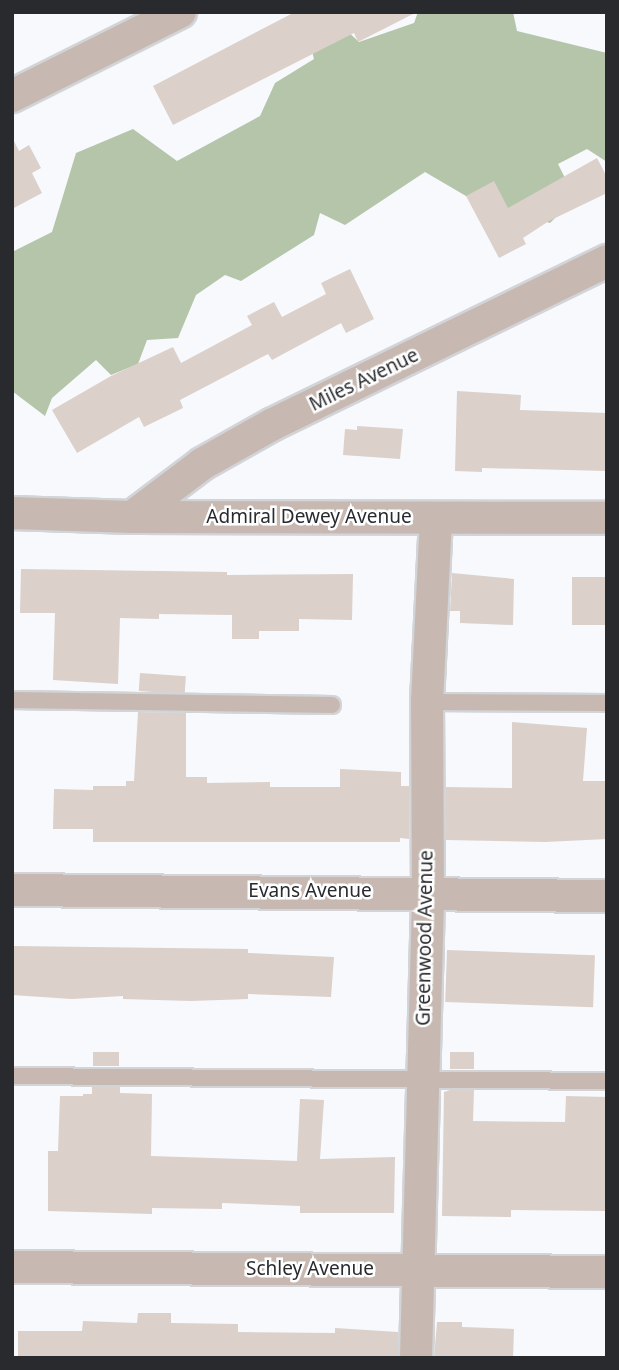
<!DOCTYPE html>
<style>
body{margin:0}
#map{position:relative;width:619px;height:1370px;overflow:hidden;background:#f7f9fd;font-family:"Noto Sans",sans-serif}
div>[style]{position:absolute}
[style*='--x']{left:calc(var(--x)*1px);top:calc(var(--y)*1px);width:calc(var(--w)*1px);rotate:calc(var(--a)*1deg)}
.forest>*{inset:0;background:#b4c5aa}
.building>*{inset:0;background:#dbd0ca;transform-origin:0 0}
.roads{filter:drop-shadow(2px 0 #d2d4d8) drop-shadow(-2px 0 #d2d4d8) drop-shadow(0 2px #d2d4d8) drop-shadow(0 -2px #d2d4d8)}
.service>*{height:16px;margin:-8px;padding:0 8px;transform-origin:8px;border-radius:8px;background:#c7b9b1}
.minor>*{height:32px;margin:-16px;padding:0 16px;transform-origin:16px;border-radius:16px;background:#c7b9b1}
span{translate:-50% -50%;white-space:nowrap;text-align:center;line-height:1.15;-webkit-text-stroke:5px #fff;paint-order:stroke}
.street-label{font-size:19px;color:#282a2e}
.frame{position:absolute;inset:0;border:14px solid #282a2e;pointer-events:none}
</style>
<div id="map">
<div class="forest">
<i style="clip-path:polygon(302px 12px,327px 12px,359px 42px,414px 23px,418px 12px,513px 12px,517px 31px,607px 53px,607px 162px,587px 149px,558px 164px,575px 198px,550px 223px,466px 196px,425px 172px,345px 225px,320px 213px,314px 235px,241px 281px,225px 275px,196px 295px,178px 338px,147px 340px,138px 364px,111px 375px,96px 360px,52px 398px,45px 416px,12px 391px,12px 252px,52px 232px,76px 153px,133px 129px,177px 161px,260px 116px,275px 83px,314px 59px)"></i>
</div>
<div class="building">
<i style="clip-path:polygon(295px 12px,417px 12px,358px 42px,354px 33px,173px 125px,153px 86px)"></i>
<i style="clip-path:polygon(12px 137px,19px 151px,29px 145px,41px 168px,32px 173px,42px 193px,12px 209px)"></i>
<i style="clip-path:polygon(597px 158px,607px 177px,607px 193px,549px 221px,523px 238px,526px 244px,499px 258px,466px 196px,494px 181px,508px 208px)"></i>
<i style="clip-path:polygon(350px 269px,374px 319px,346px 333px,341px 323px,272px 360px,268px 354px,180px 400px,183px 408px,144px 427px,139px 417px,77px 453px,52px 410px,111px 376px,173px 347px,181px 363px,252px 325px,247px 316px,274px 302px,282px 317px,326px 294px,321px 283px)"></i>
<i style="clip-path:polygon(457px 391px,521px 395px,520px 410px,607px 413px,607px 471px,482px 468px,482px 472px,455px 471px)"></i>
<i style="clip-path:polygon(357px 426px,403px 429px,400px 459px,343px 455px,345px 429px,357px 430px)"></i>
<i style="clip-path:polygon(21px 569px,227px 572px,227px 575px,353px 574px,352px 620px,299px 619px,299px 631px,259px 631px,259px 639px,232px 639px,232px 615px,159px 614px,159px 619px,120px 618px,118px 684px,53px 680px,55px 613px,20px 613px)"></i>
<i style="clip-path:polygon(452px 573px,514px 579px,513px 625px,460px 623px,460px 611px,450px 611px)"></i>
<i style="left:572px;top:577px;width:35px;height:48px"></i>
<i style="left:140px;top:673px;width:46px;height:18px;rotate:4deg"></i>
<i style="clip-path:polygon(138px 712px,186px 713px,186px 777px,207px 777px,207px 783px,270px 782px,270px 787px,340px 787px,340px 769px,401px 772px,401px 786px,409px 786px,409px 839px,400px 838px,400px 842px,93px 842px,93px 829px,53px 829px,54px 789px,93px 790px,93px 786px,126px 786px,126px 781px,134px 781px)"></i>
<i style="clip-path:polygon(512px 722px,587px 728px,583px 781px,607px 781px,607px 839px,545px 842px,446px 840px,446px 787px,512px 788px)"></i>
<i style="clip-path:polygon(12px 946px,248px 949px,248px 953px,334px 957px,331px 997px,248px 994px,248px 999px,191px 1001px,123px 999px,123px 996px,72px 999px,12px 995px)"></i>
<i style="left:447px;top:950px;width:148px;height:52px;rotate:2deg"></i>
<i style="left:93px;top:1052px;width:26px;height:14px"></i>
<i style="left:450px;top:1052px;width:24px;height:17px"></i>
<i style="clip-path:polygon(92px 1087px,120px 1087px,120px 1093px,152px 1094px,151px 1156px,297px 1161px,300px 1099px,324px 1100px,320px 1159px,395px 1157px,394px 1213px,300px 1213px,300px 1206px,222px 1203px,222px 1209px,152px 1208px,152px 1214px,48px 1211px,48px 1151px,58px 1151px,60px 1096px,83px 1096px,83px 1094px,92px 1094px)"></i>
<i style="clip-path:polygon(450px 1090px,474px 1090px,473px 1121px,565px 1122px,566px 1096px,607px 1097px,607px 1211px,511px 1210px,511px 1217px,442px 1216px,444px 1092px)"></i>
<i style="clip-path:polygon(138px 1313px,171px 1313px,171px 1323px,238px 1324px,238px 1332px,335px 1333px,335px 1328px,398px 1332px,398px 1358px,18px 1358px,18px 1331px,82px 1331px,83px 1321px,137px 1323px)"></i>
<i style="clip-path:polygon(437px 1322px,462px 1322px,462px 1327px,514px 1329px,513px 1358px,434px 1358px)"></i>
</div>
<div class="roads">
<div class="service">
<i style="--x:12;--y:700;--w:320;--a:0.9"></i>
<i style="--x:427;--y:702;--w:180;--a:0.3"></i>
<i style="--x:12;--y:1076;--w:595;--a:0.48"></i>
</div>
<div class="minor">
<i style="--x:12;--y:96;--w:188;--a:-26.6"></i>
<i style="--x:12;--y:513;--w:120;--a:1.9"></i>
<i style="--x:132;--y:517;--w:475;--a:0.1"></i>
<i style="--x:132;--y:517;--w:88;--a:-37.1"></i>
<i style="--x:202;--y:464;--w:81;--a:-29.4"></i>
<i style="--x:273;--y:424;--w:372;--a:-26"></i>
<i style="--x:12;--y:890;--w:595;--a:0.58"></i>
<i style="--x:12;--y:1267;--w:595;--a:0.48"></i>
<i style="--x:416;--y:1358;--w:466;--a:-88.5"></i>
<i style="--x:428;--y:892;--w:190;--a:-90.3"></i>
<i style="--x:427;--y:702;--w:184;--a:-87.2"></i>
</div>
</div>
<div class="street-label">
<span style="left:364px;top:380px;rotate:-26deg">Miles Avenue</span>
<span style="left:309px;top:517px">Admiral Dewey Avenue</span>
<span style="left:310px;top:891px">Evans Avenue</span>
<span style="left:425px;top:938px;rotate:-89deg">Greenwood Avenue</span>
<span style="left:310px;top:1269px">Schley Avenue</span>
</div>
<div class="frame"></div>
</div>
